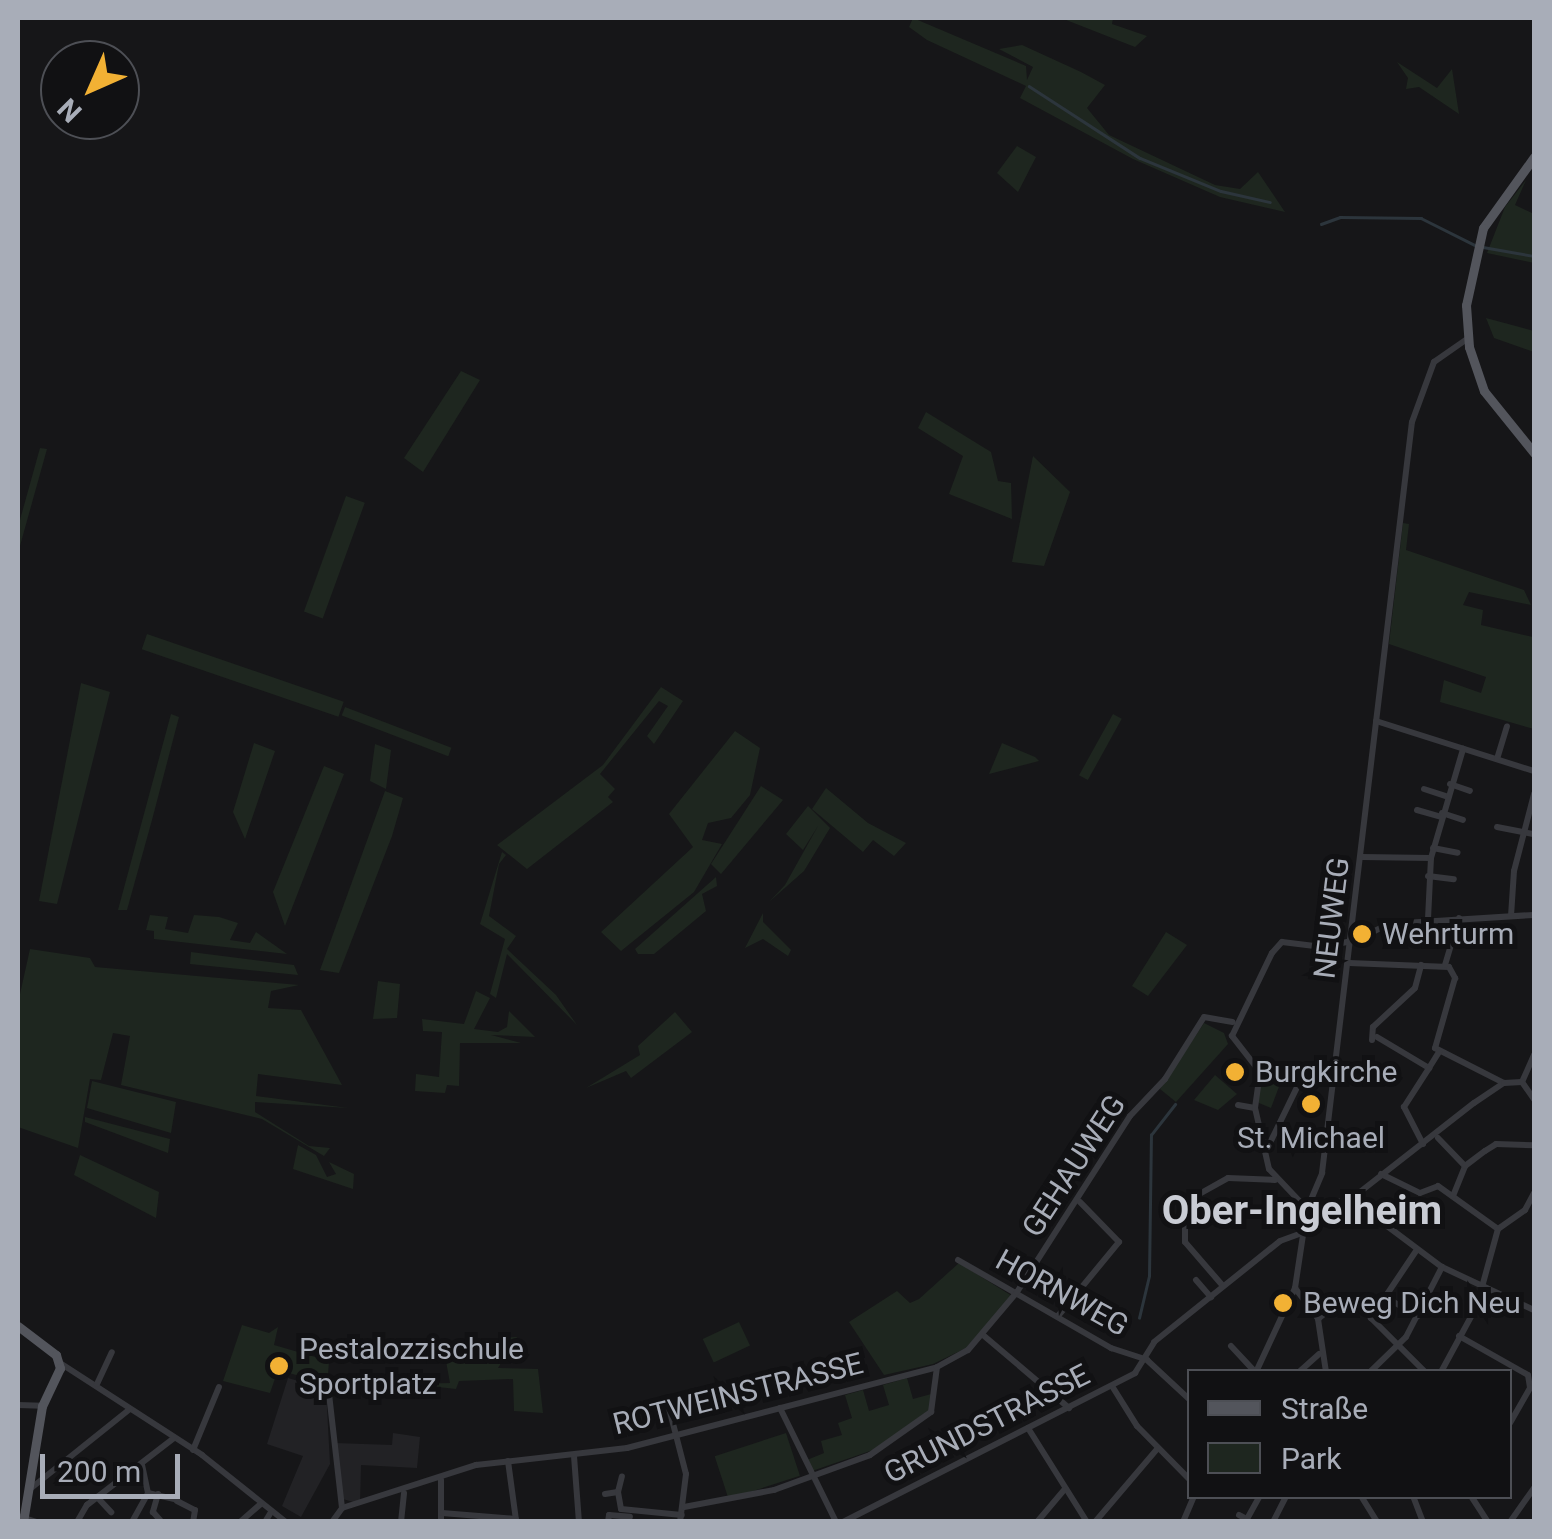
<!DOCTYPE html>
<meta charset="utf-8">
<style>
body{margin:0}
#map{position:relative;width:1552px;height:1539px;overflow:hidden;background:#161618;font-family:Roboto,sans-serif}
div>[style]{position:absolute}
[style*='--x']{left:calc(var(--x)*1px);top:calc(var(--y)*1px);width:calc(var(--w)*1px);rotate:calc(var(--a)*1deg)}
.built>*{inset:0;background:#222225}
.green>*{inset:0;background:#1e261f;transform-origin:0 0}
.stream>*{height:2.5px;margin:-1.25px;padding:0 1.25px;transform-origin:1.25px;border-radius:1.25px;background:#2c353c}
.minor>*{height:6px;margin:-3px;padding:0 3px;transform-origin:3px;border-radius:3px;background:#37383d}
.major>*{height:9px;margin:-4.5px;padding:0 4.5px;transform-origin:4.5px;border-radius:4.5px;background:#53555c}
.dots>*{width:28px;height:28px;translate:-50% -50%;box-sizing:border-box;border:5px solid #111113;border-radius:50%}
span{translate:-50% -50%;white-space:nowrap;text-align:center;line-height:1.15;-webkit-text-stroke:10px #111113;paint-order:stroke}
.street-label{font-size:30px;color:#a8adb8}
.poi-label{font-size:30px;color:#a8adb8}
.left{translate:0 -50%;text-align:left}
.district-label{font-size:40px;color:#c9ccd4;font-weight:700}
.frame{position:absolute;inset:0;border:20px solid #a8adb8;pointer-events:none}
.legend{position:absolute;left:1187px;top:1369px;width:325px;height:130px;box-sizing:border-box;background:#111113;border:2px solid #4d4f55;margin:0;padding:12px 18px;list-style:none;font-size:30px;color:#a8adb8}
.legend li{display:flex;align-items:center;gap:20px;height:50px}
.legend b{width:50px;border:2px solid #4d4f55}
.north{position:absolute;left:40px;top:40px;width:100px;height:100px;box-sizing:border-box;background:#111113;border:2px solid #4d4f55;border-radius:50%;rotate:225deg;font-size:28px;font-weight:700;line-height:40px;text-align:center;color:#a8adb8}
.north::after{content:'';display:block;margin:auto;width:35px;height:45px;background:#f2b134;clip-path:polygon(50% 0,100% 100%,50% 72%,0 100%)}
.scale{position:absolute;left:40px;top:1454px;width:140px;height:45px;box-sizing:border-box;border:5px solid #a8adb8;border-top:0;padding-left:12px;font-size:30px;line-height:35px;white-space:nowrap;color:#a8adb8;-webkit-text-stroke:8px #111113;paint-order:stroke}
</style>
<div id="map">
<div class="built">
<i style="clip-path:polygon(288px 1378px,326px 1389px,330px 1464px,301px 1517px,282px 1506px,303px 1456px,267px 1444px)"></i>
<i style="clip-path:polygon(393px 1433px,420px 1437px,417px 1468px,361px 1465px,360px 1504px,343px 1499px,335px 1443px,392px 1445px)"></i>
</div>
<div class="green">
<i style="clip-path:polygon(913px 18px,1026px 66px,1027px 80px,1033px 67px,999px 49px,1022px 45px,1081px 72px,1105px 85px,1087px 108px,1109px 135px,1215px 185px,1240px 189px,1258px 172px,1285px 212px,1220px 197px,1133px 159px,1020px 98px,1026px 86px,927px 40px,909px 27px)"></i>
<i style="clip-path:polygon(1061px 18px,1113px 18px,1112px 24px,1147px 36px,1135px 47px)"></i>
<i style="clip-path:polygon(1397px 62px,1437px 88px,1452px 69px,1459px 114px,1419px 87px,1406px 89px,1408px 78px)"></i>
<i style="clip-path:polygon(1017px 146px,1036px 157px,1018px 192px,997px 173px)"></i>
<i style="clip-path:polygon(1526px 180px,1515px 205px,1534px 214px,1534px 263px,1487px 253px,1505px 207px)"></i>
<i style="clip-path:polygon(1486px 318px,1534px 331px,1534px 352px,1494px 338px)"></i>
<i style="clip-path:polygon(461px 371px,480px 380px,423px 472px,404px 458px)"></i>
<i style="clip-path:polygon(926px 412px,991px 452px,998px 481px,1011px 483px,1012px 519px,949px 494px,963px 456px,918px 428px)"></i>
<i style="clip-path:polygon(40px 448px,47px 449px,18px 553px,18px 527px)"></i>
<i style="clip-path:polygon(1033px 456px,1070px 492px,1044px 566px,1012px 562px)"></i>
<i style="left:346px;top:496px;width:20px;height:123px;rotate:20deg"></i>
<i style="clip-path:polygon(1403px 523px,1409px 524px,1406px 550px,1524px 590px,1531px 605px,1469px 592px,1463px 605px,1483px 610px,1481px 625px,1533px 637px,1534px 729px,1440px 702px,1444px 680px,1481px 693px,1486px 677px,1389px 644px)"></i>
<i style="left:147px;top:634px;width:208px;height:16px;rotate:19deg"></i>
<i style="clip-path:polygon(81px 683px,110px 692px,57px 904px,39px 901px)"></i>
<i style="clip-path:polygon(661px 687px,683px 701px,654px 744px,647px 736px,668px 706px,659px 701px,600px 774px,615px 789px,608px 797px,613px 802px,527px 869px,497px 845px,603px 765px)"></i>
<i style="left:345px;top:707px;width:114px;height:9px;rotate:21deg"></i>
<i style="clip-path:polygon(171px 714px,179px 717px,152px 820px,127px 910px,118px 910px)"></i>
<i style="left:1113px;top:714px;width:10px;height:70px;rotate:29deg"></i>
<i style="clip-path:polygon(735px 731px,760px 748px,750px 795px,731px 818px,708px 823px,702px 840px,722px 844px,694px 892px,621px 951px,601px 932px,693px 847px,669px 814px)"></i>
<i style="clip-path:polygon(254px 743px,275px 751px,245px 839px,233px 812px)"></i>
<i style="clip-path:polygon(1002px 743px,1035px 757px,1039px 761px,989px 774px)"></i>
<i style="clip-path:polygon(375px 744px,391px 750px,386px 789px,370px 781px)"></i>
<i style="clip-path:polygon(324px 766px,344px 774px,285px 926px,273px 892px)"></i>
<i style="clip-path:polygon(761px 786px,783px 800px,721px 874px,711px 864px)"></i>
<i style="clip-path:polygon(826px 788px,868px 823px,906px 843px,894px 856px,873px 840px,863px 852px,812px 809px)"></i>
<i style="clip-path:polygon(385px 791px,403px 798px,392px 836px,339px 973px,320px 970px)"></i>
<i style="clip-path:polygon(808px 806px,830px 828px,804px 871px,769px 902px,785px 885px,818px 826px,803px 850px,786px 834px)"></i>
<i style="clip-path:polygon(502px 852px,506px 855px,499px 864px,489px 916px,516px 936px,507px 949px,556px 995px,577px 1025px,507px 954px,496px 998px,490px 994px,505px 939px,480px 924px)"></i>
<i style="clip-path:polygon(716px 877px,717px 886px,702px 894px,706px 911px,654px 954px,638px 954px,635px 949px)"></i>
<i style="clip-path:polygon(763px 913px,763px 922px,791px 950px,788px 956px,763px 939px,745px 948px)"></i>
<i style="clip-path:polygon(150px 915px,168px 917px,165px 929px,188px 933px,194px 915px,219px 917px,238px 923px,230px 940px,250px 943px,256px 932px,287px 954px,154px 939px,154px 931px,146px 930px)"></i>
<i style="clip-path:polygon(1166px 932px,1187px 945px,1148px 996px,1132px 986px)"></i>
<i style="clip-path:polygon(30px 949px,90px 958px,95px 967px,299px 985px,271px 991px,268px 1008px,301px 1010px,342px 1085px,258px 1074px,256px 1096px,348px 1108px,255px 1102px,255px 1112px,309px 1146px,330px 1148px,324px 1156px,262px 1119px,121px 1085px,130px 1036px,113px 1033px,101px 1080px,90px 1079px,78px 1148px,18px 1127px,18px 1003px)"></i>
<i style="clip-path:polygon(191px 952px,294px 965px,298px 975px,190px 964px)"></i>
<i style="clip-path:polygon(378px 981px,400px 984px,397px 1018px,373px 1019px)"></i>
<i style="clip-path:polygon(476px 991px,490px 998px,474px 1029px,498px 1032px,507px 1027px,509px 1011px,535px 1037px,491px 1035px,521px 1043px,460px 1043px,459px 1086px,447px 1085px,445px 1093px,415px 1091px,416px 1074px,439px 1077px,442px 1032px,423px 1031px,422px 1019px,464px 1024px)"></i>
<i style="clip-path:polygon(675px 1012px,692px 1032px,631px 1078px,626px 1071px,586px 1088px,640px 1055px,638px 1046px)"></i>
<i style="clip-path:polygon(1204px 1023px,1224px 1033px,1228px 1044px,1176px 1102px,1160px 1089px)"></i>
<i style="clip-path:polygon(1259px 1063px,1286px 1068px,1271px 1108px,1259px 1103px)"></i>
<i style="clip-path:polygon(1215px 1075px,1237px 1094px,1218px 1110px,1194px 1100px)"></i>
<i style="clip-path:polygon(92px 1081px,176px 1102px,171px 1133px,87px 1108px)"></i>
<i style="clip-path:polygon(85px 1117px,170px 1139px,168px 1153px,85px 1122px)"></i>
<i style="clip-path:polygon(298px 1145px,316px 1155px,327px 1177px,336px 1174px,329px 1162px,354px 1174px,353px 1189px,293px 1169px)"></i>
<i style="clip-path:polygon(80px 1155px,159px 1192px,156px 1218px,74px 1175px)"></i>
<i style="clip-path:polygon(959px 1263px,1012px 1296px,966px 1348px,933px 1364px,884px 1375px,849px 1322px,897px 1291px,910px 1303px,919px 1299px)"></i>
<i style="left:739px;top:1322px;width:26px;height:40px;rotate:65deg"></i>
<i style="clip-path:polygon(242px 1325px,269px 1333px,278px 1327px,274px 1345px,329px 1361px,328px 1375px,322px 1382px,278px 1370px,270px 1393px,223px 1381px)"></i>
<i style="clip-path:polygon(517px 1337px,498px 1368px,538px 1369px,543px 1413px,514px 1411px,513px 1379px,459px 1381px,456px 1389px,411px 1384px,450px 1383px,446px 1361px,480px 1364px,481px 1339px)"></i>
<i style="clip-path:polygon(907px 1378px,913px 1399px,935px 1393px,929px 1410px,873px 1450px,812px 1471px,807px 1460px,824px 1453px,821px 1441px,842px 1435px,838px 1423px,852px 1418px,845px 1395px,863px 1390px,869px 1411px,889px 1405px,883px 1385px)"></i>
<i style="left:786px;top:1433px;width:45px;height:75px;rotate:72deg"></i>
</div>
<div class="stream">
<i style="--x:1029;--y:86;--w:132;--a:33"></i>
<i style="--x:1140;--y:158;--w:87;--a:22.2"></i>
<i style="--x:1221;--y:191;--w:50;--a:12.7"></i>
<i style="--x:1321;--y:224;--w:20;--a:-20"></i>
<i style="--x:1340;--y:217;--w:81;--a:0.7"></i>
<i style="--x:1421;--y:218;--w:60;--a:26.6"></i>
<i style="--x:1483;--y:247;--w:52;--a:10"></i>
<i style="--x:1139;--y:1318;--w:43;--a:-76.6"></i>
<i style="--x:1149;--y:1276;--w:141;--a:-89.2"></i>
<i style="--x:1151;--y:1135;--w:39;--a:-52"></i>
</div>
<div class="minor">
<i style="--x:1376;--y:721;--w:166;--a:17.6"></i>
<i style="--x:1497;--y:759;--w:34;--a:-73"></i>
<i style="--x:1450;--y:784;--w:21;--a:19"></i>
<i style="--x:1424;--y:789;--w:23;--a:18"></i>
<i style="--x:1417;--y:810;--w:25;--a:16"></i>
<i style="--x:1442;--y:813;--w:22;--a:18"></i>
<i style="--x:1497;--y:827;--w:38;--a:11"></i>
<i style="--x:1433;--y:848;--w:25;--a:11"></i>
<i style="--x:1362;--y:857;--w:69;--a:0.8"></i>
<i style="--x:1428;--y:876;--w:26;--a:7"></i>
<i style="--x:1511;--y:916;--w:45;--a:-86.2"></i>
<i style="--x:1514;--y:871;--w:80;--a:-75.4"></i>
<i style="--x:1428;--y:919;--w:61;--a:-87.2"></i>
<i style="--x:1431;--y:858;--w:114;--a:-73.6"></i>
<i style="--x:1349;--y:963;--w:100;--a:2.3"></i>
<i style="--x:1449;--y:967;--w:13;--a:61"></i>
<i style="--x:1455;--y:978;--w:73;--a:105.9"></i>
<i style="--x:1435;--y:1048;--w:77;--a:26.9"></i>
<i style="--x:1445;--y:965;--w:49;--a:-73.4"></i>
<i style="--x:1377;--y:1037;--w:61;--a:30.8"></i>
<i style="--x:1429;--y:1068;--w:19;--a:-58"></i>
<i style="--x:1372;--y:1040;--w:13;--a:-86"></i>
<i style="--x:1373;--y:1027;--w:57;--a:-42.9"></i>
<i style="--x:1415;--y:988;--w:24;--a:-75"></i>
<i style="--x:1522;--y:1082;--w:30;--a:-66"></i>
<i style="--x:1522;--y:1082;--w:21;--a:55"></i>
<i style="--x:1238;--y:1105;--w:17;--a:10"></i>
<i style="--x:1438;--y:1138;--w:39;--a:46"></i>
<i style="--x:1423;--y:1144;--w:42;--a:-117.2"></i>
<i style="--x:1404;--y:1107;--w:46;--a:-57.3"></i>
<i style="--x:1267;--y:1149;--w:73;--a:-64.1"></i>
<i style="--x:1299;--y:1083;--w:45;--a:-29.4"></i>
<i style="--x:1381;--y:1174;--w:43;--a:26"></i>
<i style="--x:1420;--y:1193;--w:19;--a:-21"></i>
<i style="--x:1438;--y:1186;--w:74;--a:35.6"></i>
<i style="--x:1453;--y:1196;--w:32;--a:-68"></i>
<i style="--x:1465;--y:1166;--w:25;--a:-37"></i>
<i style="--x:1485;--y:1151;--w:13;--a:-32"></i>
<i style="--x:1496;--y:1144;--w:38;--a:2"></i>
<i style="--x:1351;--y:1199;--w:114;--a:36.8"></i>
<i style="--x:1442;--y:1267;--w:102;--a:25.1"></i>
<i style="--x:1307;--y:1209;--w:55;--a:-133.5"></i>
<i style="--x:1269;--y:1169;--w:63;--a:-102.9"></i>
<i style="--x:1255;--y:1108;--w:36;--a:-82"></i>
<i style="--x:1260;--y:1072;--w:46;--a:-127.9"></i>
<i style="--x:1232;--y:1036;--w:92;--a:-64.3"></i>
<i style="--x:1272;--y:953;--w:15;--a:-48"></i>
<i style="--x:1282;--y:942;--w:39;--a:7"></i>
<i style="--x:1321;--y:947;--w:37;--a:-11"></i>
<i style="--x:1357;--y:940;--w:36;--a:-27"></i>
<i style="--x:1389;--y:924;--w:145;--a:-3.6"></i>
<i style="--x:1307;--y:1209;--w:45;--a:-12.8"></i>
<i style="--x:1351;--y:1199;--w:156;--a:-38"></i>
<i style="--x:1474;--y:1103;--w:36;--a:-34"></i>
<i style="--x:1504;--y:1083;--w:18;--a:-3"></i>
<i style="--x:1498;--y:1229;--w:33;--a:-35"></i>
<i style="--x:1525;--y:1210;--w:19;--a:-62"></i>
<i style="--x:1416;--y:1251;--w:81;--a:123.9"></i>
<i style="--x:1371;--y:1318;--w:76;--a:45"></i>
<i style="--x:958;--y:1260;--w:177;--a:29.9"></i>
<i style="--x:1111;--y:1348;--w:38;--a:18"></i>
<i style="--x:1147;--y:1360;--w:59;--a:42.9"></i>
<i style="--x:1196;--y:1280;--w:23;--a:49"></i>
<i style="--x:1223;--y:1286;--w:58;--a:-130.8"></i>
<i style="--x:1185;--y:1242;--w:40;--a:-90"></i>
<i style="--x:1185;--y:1202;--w:49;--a:-29.2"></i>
<i style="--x:1228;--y:1178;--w:47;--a:2.4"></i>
<i style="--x:1482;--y:1287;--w:60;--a:-74.6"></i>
<i style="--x:1295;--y:1288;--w:39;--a:53"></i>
<i style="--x:1318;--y:1319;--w:54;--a:81.4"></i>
<i style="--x:1385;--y:1297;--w:38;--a:30"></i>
<i style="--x:1311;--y:1304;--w:19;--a:18"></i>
<i style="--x:1329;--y:1310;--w:14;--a:141"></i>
<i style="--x:1058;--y:1316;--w:96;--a:-50.5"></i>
<i style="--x:1119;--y:1242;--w:56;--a:-134.3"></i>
<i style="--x:983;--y:1335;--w:113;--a:40.3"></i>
<i style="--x:1459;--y:1336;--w:79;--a:29.5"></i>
<i style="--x:1528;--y:1375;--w:13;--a:81"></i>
<i style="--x:1530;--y:1388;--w:40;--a:119.7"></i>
<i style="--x:1231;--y:1346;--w:35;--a:47"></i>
<i style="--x:60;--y:1363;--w:169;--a:32.9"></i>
<i style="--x:202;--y:1455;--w:107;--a:38.6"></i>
<i style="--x:1256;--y:1372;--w:93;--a:-65.1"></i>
<i style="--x:1295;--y:1288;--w:80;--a:-81.4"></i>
<i style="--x:1307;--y:1209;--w:39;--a:-67"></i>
<i style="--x:1322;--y:1173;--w:756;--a:-83.17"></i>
<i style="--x:1412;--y:422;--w:64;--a:-69.9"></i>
<i style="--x:1434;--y:362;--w:40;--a:-34.9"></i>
<i style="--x:1299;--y:1372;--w:27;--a:-42"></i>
<i style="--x:1370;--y:1372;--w:50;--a:-44.2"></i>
<i style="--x:1406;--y:1337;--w:79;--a:-62.8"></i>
<i style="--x:1441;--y:1372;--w:94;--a:-61.5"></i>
<i style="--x:97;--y:1384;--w:35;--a:-65"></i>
<i style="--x:328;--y:1385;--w:124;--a:83.5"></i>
<i style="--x:1112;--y:1386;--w:47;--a:58"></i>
<i style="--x:1137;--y:1426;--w:76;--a:45.5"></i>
<i style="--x:18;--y:1405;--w:24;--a:2"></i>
<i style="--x:669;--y:1408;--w:68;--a:75.6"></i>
<i style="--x:686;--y:1474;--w:48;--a:97.1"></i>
<i style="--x:780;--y:1408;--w:127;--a:63.8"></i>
<i style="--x:1028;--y:1428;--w:111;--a:57.9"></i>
<i style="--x:193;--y:1450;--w:68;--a:-67.6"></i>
<i style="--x:574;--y:1456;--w:66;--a:85.7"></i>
<i style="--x:508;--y:1461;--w:60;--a:82.3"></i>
<i style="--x:441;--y:1480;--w:42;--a:90"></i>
<i style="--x:30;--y:1489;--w:128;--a:-38.7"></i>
<i style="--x:618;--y:1492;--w:16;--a:-76"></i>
<i style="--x:148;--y:1493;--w:26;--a:13"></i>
<i style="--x:158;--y:1494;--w:19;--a:106"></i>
<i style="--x:153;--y:1512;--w:11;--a:49"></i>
<i style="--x:605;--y:1494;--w:13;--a:-9"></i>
<i style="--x:618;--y:1492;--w:17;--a:80"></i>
<i style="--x:621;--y:1509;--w:61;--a:5.6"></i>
<i style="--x:1361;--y:1496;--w:31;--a:58"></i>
<i style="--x:1413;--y:1496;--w:28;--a:69"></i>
<i style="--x:1471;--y:1496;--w:31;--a:57"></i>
<i style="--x:97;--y:1497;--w:21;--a:47"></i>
<i style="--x:177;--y:1501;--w:20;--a:27"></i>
<i style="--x:195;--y:1510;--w:12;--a:99"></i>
<i style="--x:684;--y:1507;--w:92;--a:-10.7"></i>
<i style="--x:774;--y:1490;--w:102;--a:-20"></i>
<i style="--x:870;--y:1455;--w:75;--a:-35.2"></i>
<i style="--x:931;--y:1412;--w:45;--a:-82.4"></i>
<i style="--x:342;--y:1508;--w:141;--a:-17.8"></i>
<i style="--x:476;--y:1465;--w:152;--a:-6.4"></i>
<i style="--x:627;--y:1448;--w:320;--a:-14.6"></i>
<i style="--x:937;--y:1367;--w:35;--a:-29"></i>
<i style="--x:968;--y:1350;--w:76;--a:-49.8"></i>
<i style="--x:1017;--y:1292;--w:209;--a:-57.3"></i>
<i style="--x:1130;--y:1116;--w:51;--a:-46.6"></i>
<i style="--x:1165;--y:1079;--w:73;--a:-57.8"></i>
<i style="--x:1204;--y:1017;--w:29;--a:10"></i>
<i style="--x:442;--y:1513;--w:74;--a:4.6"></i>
<i style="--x:1239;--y:1515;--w:9;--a:27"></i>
<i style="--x:1247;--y:1519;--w:26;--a:-61"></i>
<i style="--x:18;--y:1516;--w:19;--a:18"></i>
<i style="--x:77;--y:1522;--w:20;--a:-60"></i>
<i style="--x:87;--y:1505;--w:110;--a:-37.6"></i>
<i style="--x:132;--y:1522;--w:33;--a:-61"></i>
<i style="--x:148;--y:1493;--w:29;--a:-102"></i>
<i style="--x:240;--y:1522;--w:28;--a:-41"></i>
<i style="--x:265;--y:1522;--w:12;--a:-59"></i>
<i style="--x:332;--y:1522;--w:17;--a:-54"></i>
<i style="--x:401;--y:1522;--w:29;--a:-84"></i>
<i style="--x:608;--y:1522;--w:7;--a:-82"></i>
<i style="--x:609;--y:1515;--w:21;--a:5"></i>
<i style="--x:843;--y:1522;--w:328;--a:-27"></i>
<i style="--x:1135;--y:1373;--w:36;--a:-58"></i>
<i style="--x:1154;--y:1342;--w:161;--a:-38.7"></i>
<i style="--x:1280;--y:1241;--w:27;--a:-20"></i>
<i style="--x:1037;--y:1522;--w:42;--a:-49.8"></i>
<i style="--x:1095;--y:1522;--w:97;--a:-49.6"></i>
<i style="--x:1183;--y:1522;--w:28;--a:-67"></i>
<i style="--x:1273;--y:1522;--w:29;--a:-63"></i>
<i style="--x:1510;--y:1522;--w:42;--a:-54.8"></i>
</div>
<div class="major">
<i style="--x:1534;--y:157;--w:87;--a:125.7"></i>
<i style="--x:1483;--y:228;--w:79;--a:102.4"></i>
<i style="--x:1466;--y:305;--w:42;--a:85.9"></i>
<i style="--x:1469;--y:347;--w:46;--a:71.2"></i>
<i style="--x:1484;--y:391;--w:80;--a:51.1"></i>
<i style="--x:18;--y:1326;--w:48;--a:37.3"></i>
<i style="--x:56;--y:1355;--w:14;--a:73"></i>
<i style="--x:60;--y:1368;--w:42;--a:115.3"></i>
<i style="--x:42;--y:1406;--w:118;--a:99.3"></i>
</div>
<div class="dots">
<i style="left:1362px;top:934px;background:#f2b134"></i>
<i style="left:1235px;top:1072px;background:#f2b134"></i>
<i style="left:1311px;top:1104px;background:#f2b134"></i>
<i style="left:1283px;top:1303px;background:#f2b134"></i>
<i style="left:279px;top:1366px;background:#f2b134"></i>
</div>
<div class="street-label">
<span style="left:1332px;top:918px;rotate:-83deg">NEUWEG</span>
<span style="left:1074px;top:1166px;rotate:-57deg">GEHAUWEG</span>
<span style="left:1062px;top:1293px;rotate:29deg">HORNWEG</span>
<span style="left:738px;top:1394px;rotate:-14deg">ROTWEINSTRASSE</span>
<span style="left:987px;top:1424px;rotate:-27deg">GRUNDSTRASSE</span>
</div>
<div class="poi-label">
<span class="left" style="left:1382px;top:934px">Wehrturm</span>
<span class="left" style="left:1255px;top:1072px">Burgkirche</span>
<span style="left:1311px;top:1138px">St. Michael</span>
<span class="left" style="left:1303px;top:1303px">Beweg Dich Neu</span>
<span class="left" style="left:299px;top:1366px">Pestalozzischule<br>Sportplatz</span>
</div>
<div class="district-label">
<span style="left:1302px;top:1211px">Ober-Ingelheim</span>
</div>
<div class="frame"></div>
<ul class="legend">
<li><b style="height:12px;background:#53555c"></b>Straße</li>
<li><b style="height:28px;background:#1e261f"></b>Park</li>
</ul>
<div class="north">N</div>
<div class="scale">200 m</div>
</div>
